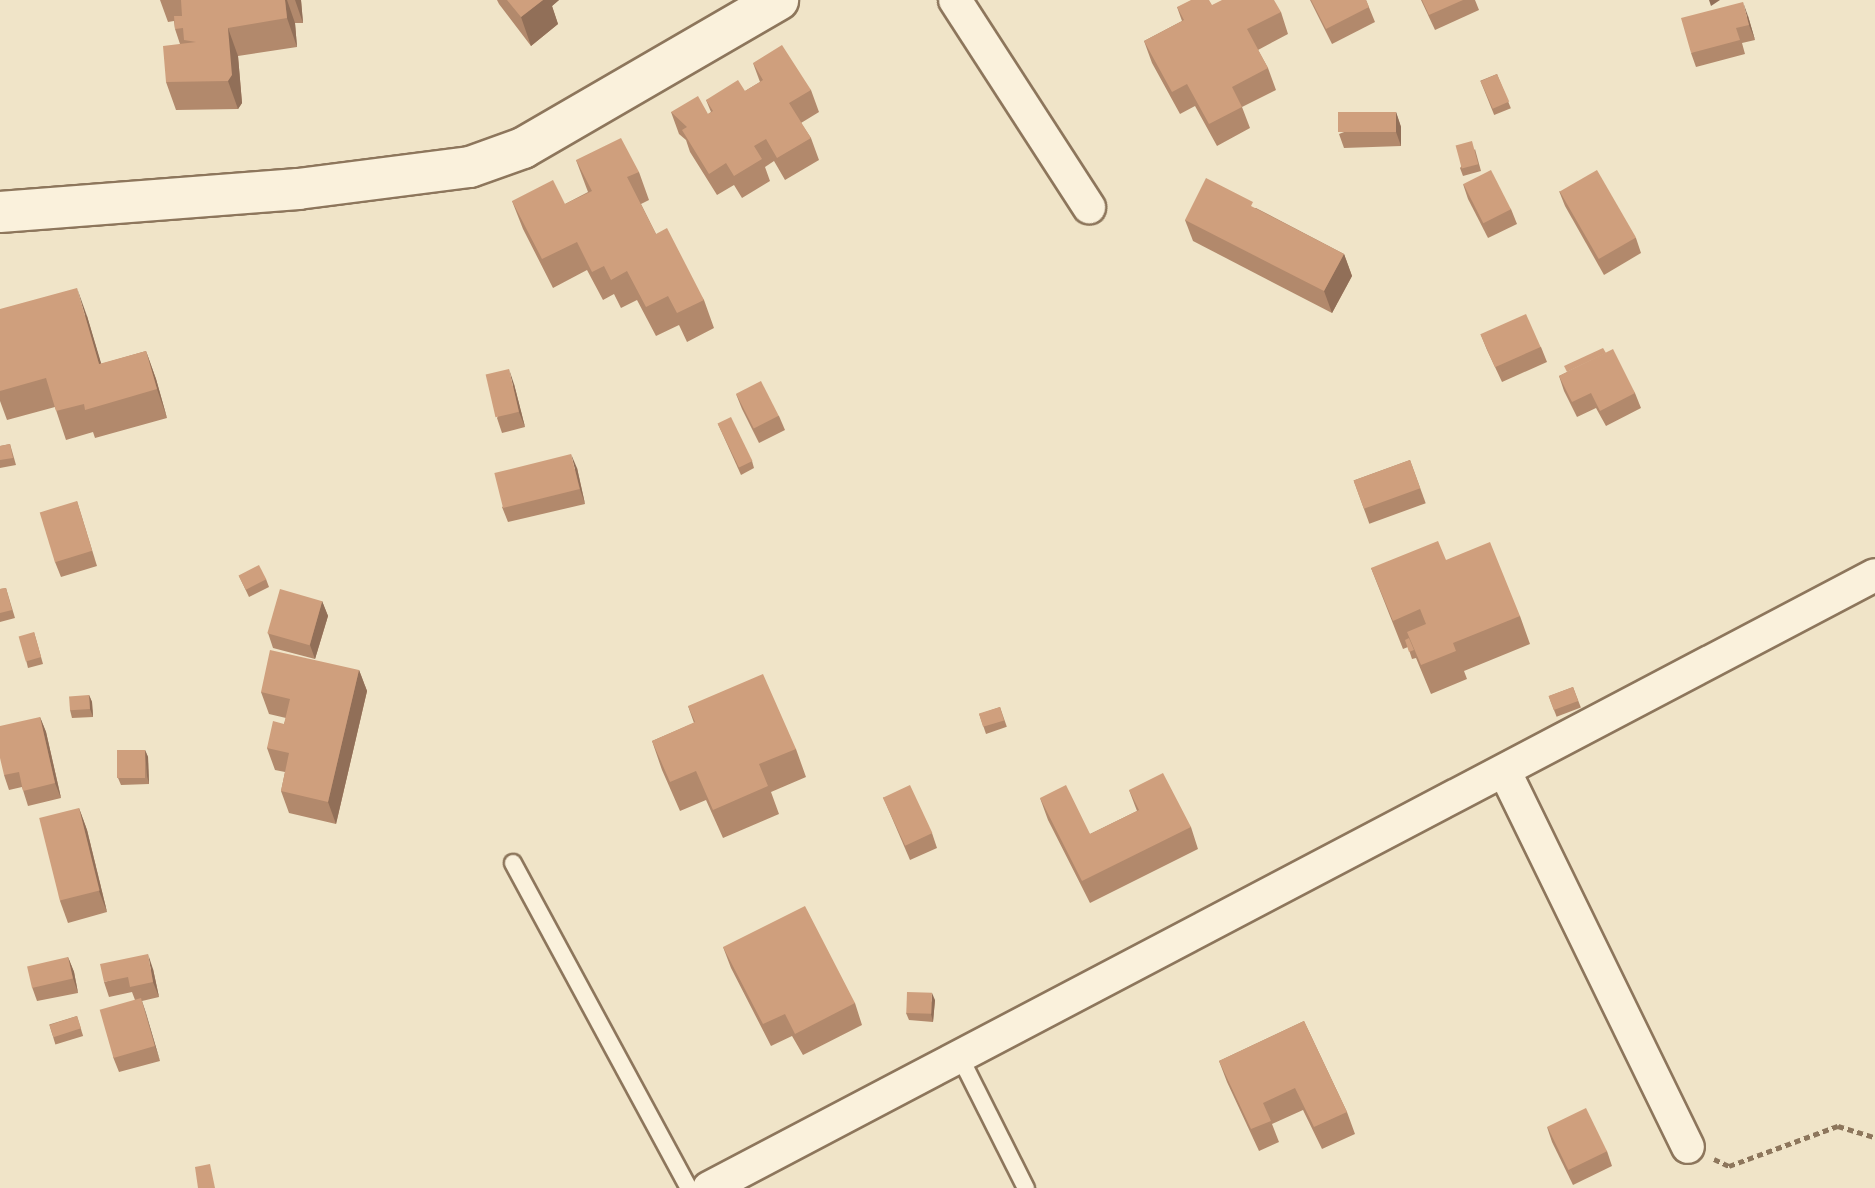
<!DOCTYPE html>
<style>
body{margin:0}
#map{position:relative;width:1875px;height:1188px;overflow:hidden;background:#f0e4c8;font-family:"Libre Baskerville",serif}
div>[style]{position:absolute}
[style*='--x']{left:calc(var(--x)*1px);top:calc(var(--y)*1px);width:calc(var(--w)*1px);rotate:calc(var(--a)*1deg)}
.path>*{height:5px;margin-top:-2.5px;transform-origin:0;background:repeating-linear-gradient(90deg,#8d765c 0 6px,transparent 0 10px)}
.roads{filter:drop-shadow(2px 0 #8d765c) drop-shadow(-2px 0 #8d765c) drop-shadow(0 2px #8d765c) drop-shadow(0 -2px #8d765c)}
.service>*{height:16px;margin:-8px;padding:0 8px;transform-origin:8px;border-radius:8px;background:#faf1dc}
.minor>*{height:32px;margin:-16px;padding:0 16px;transform-origin:16px;border-radius:16px;background:#faf1dc}
.tertiary>*{height:40px;margin:-20px;padding:0 20px;transform-origin:20px;border-radius:20px;background:#faf1dc}
.wall>*{inset:0;background:#b2896c;transform-origin:0 0}
.shaded-wall>*{inset:0;background:#916f58}
.building>*{inset:0;background:#cf9f7d;transform-origin:0 0}
span{translate:-50% -50%;white-space:nowrap;text-align:center;line-height:1.15;-webkit-text-stroke:6px #f7eed8;paint-order:stroke}
</style>
<div id="map">
<div class="path">
<i style="--x:1714;--y:1159;--w:17;--a:25"></i>
<i style="--x:1729;--y:1166;--w:116;--a:-20.2"></i>
<i style="--x:1838;--y:1126;--w:39;--a:17"></i>
</div>
<div class="roads">
<div class="service">
<i style="--x:513;--y:863;--w:370;--a:61.6"></i>
<i style="--x:959;--y:1055;--w:149;--a:63.3"></i>
</div>
<div class="minor">
<i style="--x:955;--y:0;--w:247;--a:57.1"></i>
<i style="--x:1505;--y:772;--w:417;--a:64"></i>
<i style="--x:709;--y:1188;--w:1317;--a:-27.73"></i>
</div>
<div class="tertiary">
<i style="--x:0;--y:212;--w:299;--a:-4.4"></i>
<i style="--x:298;--y:189;--w:173;--a:-7.3"></i>
<i style="--x:470;--y:167;--w:56;--a:-19.7"></i>
<i style="--x:523;--y:148;--w:295;--a:-30.1"></i>
</div>
</div>
<div class="wall">
<i style="clip-path:polygon(160px 0,301px 0,303px 23px,295px 23px,297px 47px,238px 56px,242px 103px,238px 109px,176px 110px,166px 82px,180px 44px,175px 29px,174px 21px,168px 22px)"></i>
<i style="clip-path:polygon(497px 0,559px 0,552px 6px,558px 24px,531px 46px,499px 4px)"></i>
<i style="clip-path:polygon(1310px 0,1366px 0,1375px 22px,1332px 44px)"></i>
<i style="clip-path:polygon(1421px 0,1475px 0,1479px 10px,1435px 30px)"></i>
<i style="clip-path:polygon(1212px 5px,1281px 12px,1288px 34px,1258px 50px,1268px 68px,1276px 90px,1242px 107px,1250px 128px,1217px 146px,1195px 106px,1180px 114px,1152px 63px,1144px 41px,1182px 21px,1177px 7px)"></i>
<i style="clip-path:polygon(1748px 16px,1755px 40px,1742px 43px,1745px 54px,1696px 67px,1691px 53px)"></i>
<i style="clip-path:polygon(753px 63px,811px 90px,819px 112px,801px 123px,811px 138px,819px 160px,785px 180px,774px 161px,765px 167px,770px 181px,742px 198px,734px 185px,717px 195px,690px 152px,686px 140px,679px 134px,671px 112px,708px 114px,711px 112px,706px 100px,745px 91px,760px 82px)"></i>
<i style="left:1497px;top:74px;width:37px;height:18px;rotate:68deg"></i>
<i style="clip-path:polygon(1396px 112px,1401px 127px,1401px 146px,1344px 148px,1339px 134px)"></i>
<i style="clip-path:polygon(1475px 149px,1481px 171px,1463px 176px,1460px 168px)"></i>
<i style="clip-path:polygon(576px 160px,639px 172px,649px 200px,641px 204px,656px 234px,704px 300px,714px 328px,687px 342px,679px 325px,656px 336px,637px 300px,621px 308px,614px 294px,603px 300px,587px 270px,553px 288px,523px 229px,512px 201px,565px 204px,588px 192px)"></i>
<i style="clip-path:polygon(1463px 184px,1511px 209px,1517px 224px,1488px 238px,1468px 199px)"></i>
<i style="clip-path:polygon(1559px 191px,1636px 238px,1641px 253px,1604px 275px,1565px 206px)"></i>
<i style="clip-path:polygon(1256px 208px,1344px 254px,1352px 276px,1332px 313px,1193px 241px,1185px 220px)"></i>
<i style="clip-path:polygon(0 309px,87px 316px,101px 364px,146px 351px,156px 379px,167px 418px,95px 438px,93px 432px,66px 440px,55px 407px,7px 420px,0 401px)"></i>
<i style="clip-path:polygon(1481px 335px,1541px 347px,1547px 362px,1502px 382px,1487px 350px)"></i>
<i style="clip-path:polygon(1606px 353px,1635px 393px,1641px 408px,1606px 426px,1596px 408px,1577px 417px,1564px 391px,1559px 376px)"></i>
<i style="clip-path:polygon(514px 384px,525px 427px,502px 433px,497px 418px)"></i>
<i style="clip-path:polygon(736px 394px,779px 416px,785px 430px,759px 443px,742px 409px)"></i>
<i style="clip-path:polygon(718px 424px,752px 461px,754px 468px,741px 475px)"></i>
<i style="clip-path:polygon(10px 444px,16px 465px,0 468px,0 446px)"></i>
<i style="left:1410px;top:460px;width:46px;height:60px;rotate:70deg"></i>
<i style="clip-path:polygon(577px 468px,585px 504px,508px 522px,502px 507px)"></i>
<i style="clip-path:polygon(77px 501px,97px 566px,61px 577px,55px 562px)"></i>
<i style="clip-path:polygon(1446px 560px,1520px 616px,1530px 644px,1464px 671px,1467px 679px,1431px 694px,1416px 658px,1412px 659px,1408px 647px,1403px 649px,1371px 568px)"></i>
<i style="clip-path:polygon(239px 576px,266px 579px,269px 587px,249px 597px)"></i>
<i style="clip-path:polygon(6px 588px,15px 618px,0 622px,0 589px)"></i>
<i style="clip-path:polygon(322px 601px,328px 616px,315px 659px,273px 648px,268px 633px)"></i>
<i style="clip-path:polygon(34px 632px,43px 664px,28px 668px,26px 660px)"></i>
<i style="clip-path:polygon(359px 670px,367px 691px,336px 824px,289px 813px,281px 791px,285px 772px,275px 770px,267px 748px,284px 724px,286px 718px,269px 714px,261px 692px)"></i>
<i style="left:1573px;top:687px;width:22px;height:26px;rotate:69deg"></i>
<i style="clip-path:polygon(89px 695px,92px 702px,93px 717px,72px 718px,70px 710px)"></i>
<i style="clip-path:polygon(688px 706px,796px 749px,806px 777px,771px 792px,779px 814px,723px 838px,706px 800px,680px 811px,662px 770px,652px 741px,694px 723px)"></i>
<i style="left:1000px;top:707px;width:21px;height:22px;rotate:71deg"></i>
<i style="clip-path:polygon(40px 717px,46px 732px,61px 798px,28px 806px,22px 787px,9px 790px,4px 775px)"></i>
<i style="clip-path:polygon(145px 750px,148px 757px,149px 784px,121px 785px,118px 778px)"></i>
<i style="clip-path:polygon(1129px 790px,1191px 827px,1198px 849px,1090px 903px,1048px 820px,1040px 798px,1090px 834px,1137px 811px)"></i>
<i style="clip-path:polygon(883px 797px,932px 833px,937px 848px,910px 860px)"></i>
<i style="clip-path:polygon(79px 808px,87px 830px,107px 912px,68px 923px,60px 901px)"></i>
<i style="clip-path:polygon(723px 947px,855px 1003px,862px 1025px,803px 1055px,792px 1036px,771px 1046px,731px 968px)"></i>
<i style="clip-path:polygon(68px 957px,74px 972px,78px 993px,37px 1001px,32px 987px)"></i>
<i style="clip-path:polygon(153px 969px,159px 997px,142px 1001px,160px 1061px,119px 1072px,113px 1057px,135px 1000px,132px 992px,109px 997px,104px 982px)"></i>
<i style="clip-path:polygon(935px 1000px,933px 1022px,909px 1020px,906px 1013px)"></i>
<i style="left:77px;top:1016px;width:21px;height:29px;rotate:73deg"></i>
<i style="clip-path:polygon(1304px 1021px,1347px 1112px,1355px 1134px,1322px 1149px,1303px 1110px,1272px 1124px,1279px 1142px,1259px 1151px,1227px 1082px,1219px 1061px)"></i>
<i style="clip-path:polygon(1547px 1127px,1607px 1151px,1612px 1166px,1573px 1185px,1552px 1142px)"></i>
</div>
<div class="shaded-wall">
<i style="clip-path:polygon(285px 0,287px 0,295px 23px,297px 47px,287px 18px)"></i>
<i style="clip-path:polygon(295px 0,301px 0,303px 23px)"></i>
<i style="clip-path:polygon(543px 0,559px 0,552px 6px,558px 24px,531px 46px,521px 17px)"></i>
<i style="clip-path:polygon(1709px 0,1720px 0,1711px 6px)"></i>
<i style="clip-path:polygon(1743px 2px,1748px 16px,1755px 40px,1749px 25px)"></i>
<i style="clip-path:polygon(228px 28px,238px 56px,242px 103px,238px 109px,228px 81px)"></i>
<i style="clip-path:polygon(1396px 112px,1401px 127px,1401px 146px,1396px 132px)"></i>
<i style="clip-path:polygon(1344px 254px,1352px 276px,1332px 313px,1324px 291px)"></i>
<i style="clip-path:polygon(77px 288px,87px 316px,110px 393px,99px 364px)"></i>
<i style="clip-path:polygon(146px 351px,156px 379px,167px 418px,157px 389px)"></i>
<i style="clip-path:polygon(509px 369px,514px 384px,525px 427px,519px 412px)"></i>
<i style="clip-path:polygon(571px 454px,577px 468px,585px 504px,580px 489px)"></i>
<i style="clip-path:polygon(322px 601px,328px 616px,315px 659px,310px 645px)"></i>
<i style="clip-path:polygon(359px 670px,367px 691px,336px 824px,328px 802px)"></i>
<i style="clip-path:polygon(89px 695px,92px 702px,93px 717px,90px 709px)"></i>
<i style="clip-path:polygon(40px 717px,46px 732px,61px 798px,55px 783px)"></i>
<i style="clip-path:polygon(145px 750px,148px 757px,149px 784px,147px 776px)"></i>
<i style="clip-path:polygon(79px 808px,87px 830px,107px 912px,99px 891px)"></i>
<i style="clip-path:polygon(148px 954px,153px 969px,159px 997px,153px 982px)"></i>
<i style="clip-path:polygon(68px 957px,74px 972px,78px 993px,73px 978px)"></i>
<i style="clip-path:polygon(932px 993px,935px 1000px,933px 1022px,931px 1014px)"></i>
<i style="clip-path:polygon(141px 998px,146px 1013px,160px 1061px,155px 1046px)"></i>
</div>
<div class="building">
<i style="clip-path:polygon(181px 0,285px 0,287px 18px,228px 28px,232px 75px,228px 81px,166px 82px,163px 46px,196px 42px,184px 40px,183px 28px,175px 29px,174px 16px,182px 16px)"></i>
<i style="clip-path:polygon(507px 0,543px 0,521px 17px)"></i>
<i style="clip-path:polygon(1191px 0,1209px 0,1212px 5px,1222px 0,1274px 0,1281px 12px,1247px 29px,1268px 68px,1232px 87px,1242px 107px,1209px 124px,1187px 84px,1172px 92px,1144px 41px,1184px 20px,1177px 7px)"></i>
<i style="clip-path:polygon(1311px 0,1366px 0,1369px 7px,1326px 29px)"></i>
<i style="clip-path:polygon(1422px 0,1463px 0,1429px 15px)"></i>
<i style="clip-path:polygon(1743px 2px,1749px 25px,1736px 28px,1740px 40px,1691px 53px,1681px 18px)"></i>
<i style="clip-path:polygon(782px 45px,811px 90px,789px 103px,811px 138px,777px 158px,766px 139px,754px 146px,762px 159px,734px 176px,726px 163px,709px 174px,682px 130px,687px 127px,671px 112px,698px 96px,708px 114px,713px 111px,706px 100px,738px 80px,745px 91px,763px 80px,753px 63px)"></i>
<i style="left:1497px;top:74px;width:30px;height:18px;rotate:66deg"></i>
<i style="left:1396px;top:112px;width:20px;height:58px;rotate:90deg"></i>
<i style="clip-path:polygon(621px 138px,639px 172px,627px 177px,656px 234px,667px 228px,704px 300px,677px 313px,668px 296px,646px 307px,627px 271px,611px 280px,604px 266px,592px 272px,577px 242px,542px 259px,512px 201px,553px 180px,565px 204px,592px 191px,576px 160px)"></i>
<i style="left:1472px;top:141px;width:24px;height:17px;rotate:75deg"></i>
<i style="left:1491px;top:170px;width:44px;height:31px;rotate:63deg"></i>
<i style="left:1597px;top:170px;width:78px;height:43px;rotate:60deg"></i>
<i style="clip-path:polygon(1206px 178px,1253px 202px,1251px 206px,1344px 254px,1324px 291px,1185px 220px)"></i>
<i style="clip-path:polygon(77px 288px,99px 364px,146px 351px,157px 389px,85px 410px,84px 404px,56px 411px,46px 378px,0 391px,0 309px)"></i>
<i style="left:1526px;top:314px;width:36px;height:50px;rotate:66deg"></i>
<i style="clip-path:polygon(1603px 348px,1606px 353px,1567px 372px,1564px 366px)"></i>
<i style="clip-path:polygon(1613px 349px,1635px 393px,1600px 411px,1591px 393px,1572px 402px,1559px 376px)"></i>
<i style="left:509px;top:369px;width:44px;height:24px;rotate:77deg"></i>
<i style="left:761px;top:381px;width:39px;height:28px;rotate:63deg"></i>
<i style="left:731px;top:417px;width:49px;height:15px;rotate:64deg"></i>
<i style="clip-path:polygon(10px 444px,13px 458px,0 460px,0 446px)"></i>
<i style="left:571px;top:454px;width:36px;height:79px;rotate:76deg"></i>
<i style="left:1410px;top:460px;width:30px;height:60px;rotate:70deg"></i>
<i style="left:77px;top:501px;width:52px;height:39px;rotate:73deg"></i>
<i style="clip-path:polygon(1438px 541px,1446px 560px,1490px 542px,1520px 616px,1453px 643px,1456px 651px,1421px 665px,1407px 632px,1426px 624px,1420px 609px,1393px 621px,1371px 568px)"></i>
<i style="left:259px;top:565px;width:16px;height:23px;rotate:63deg"></i>
<i style="clip-path:polygon(6px 588px,12px 610px,0 613px,0 589px)"></i>
<i style="left:280px;top:589px;width:44px;height:46px;rotate:16deg"></i>
<i style="left:34px;top:632px;width:26px;height:16px;rotate:74deg"></i>
<i style="clip-path:polygon(1409px 638px,1414px 650px,1409px 652px,1405px 640px)"></i>
<i style="clip-path:polygon(270px 650px,359px 670px,328px 802px,281px 791px,289px 753px,267px 748px,273px 721px,284px 724px,290px 699px,261px 692px)"></i>
<i style="clip-path:polygon(763px 674px,796px 749px,759px 764px,768px 786px,713px 810px,696px 771px,670px 782px,652px 741px,695px 722px,688px 706px)"></i>
<i style="left:1573px;top:687px;width:15px;height:26px;rotate:70deg"></i>
<i style="left:89px;top:695px;width:14px;height:20px;rotate:86deg"></i>
<i style="left:1000px;top:707px;width:14px;height:22px;rotate:73deg"></i>
<i style="clip-path:polygon(40px 717px,55px 783px,23px 791px,19px 772px,4px 775px,0 758px,0 726px)"></i>
<i style="left:117px;top:750px;width:28px;height:28px"></i>
<i style="clip-path:polygon(1163px 773px,1191px 827px,1082px 881px,1040px 798px,1066px 785px,1090px 834px,1139px 810px,1129px 790px)"></i>
<i style="left:910px;top:785px;width:53px;height:30px;rotate:65deg"></i>
<i style="left:79px;top:808px;width:85px;height:41px;rotate:76deg"></i>
<i style="clip-path:polygon(805px 906px,855px 1003px,795px 1034px,785px 1014px,763px 1024px,723px 947px)"></i>
<i style="clip-path:polygon(148px 954px,153px 982px,130px 987px,128px 977px,104px 982px,100px 964px)"></i>
<i style="left:68px;top:957px;width:22px;height:42px;rotate:77deg"></i>
<i style="left:907px;top:992px;width:25px;height:21px;rotate:2deg"></i>
<i style="left:141px;top:998px;width:50px;height:43px;rotate:74deg"></i>
<i style="left:77px;top:1016px;width:13px;height:29px;rotate:72deg"></i>
<i style="clip-path:polygon(1304px 1021px,1347px 1112px,1314px 1127px,1295px 1088px,1263px 1103px,1271px 1121px,1251px 1129px,1219px 1061px)"></i>
<i style="left:1586px;top:1108px;width:48px;height:43px;rotate:64deg"></i>
<i style="clip-path:polygon(210px 1164px,215px 1188px,198px 1188px,195px 1167px)"></i>
</div>
</div>
